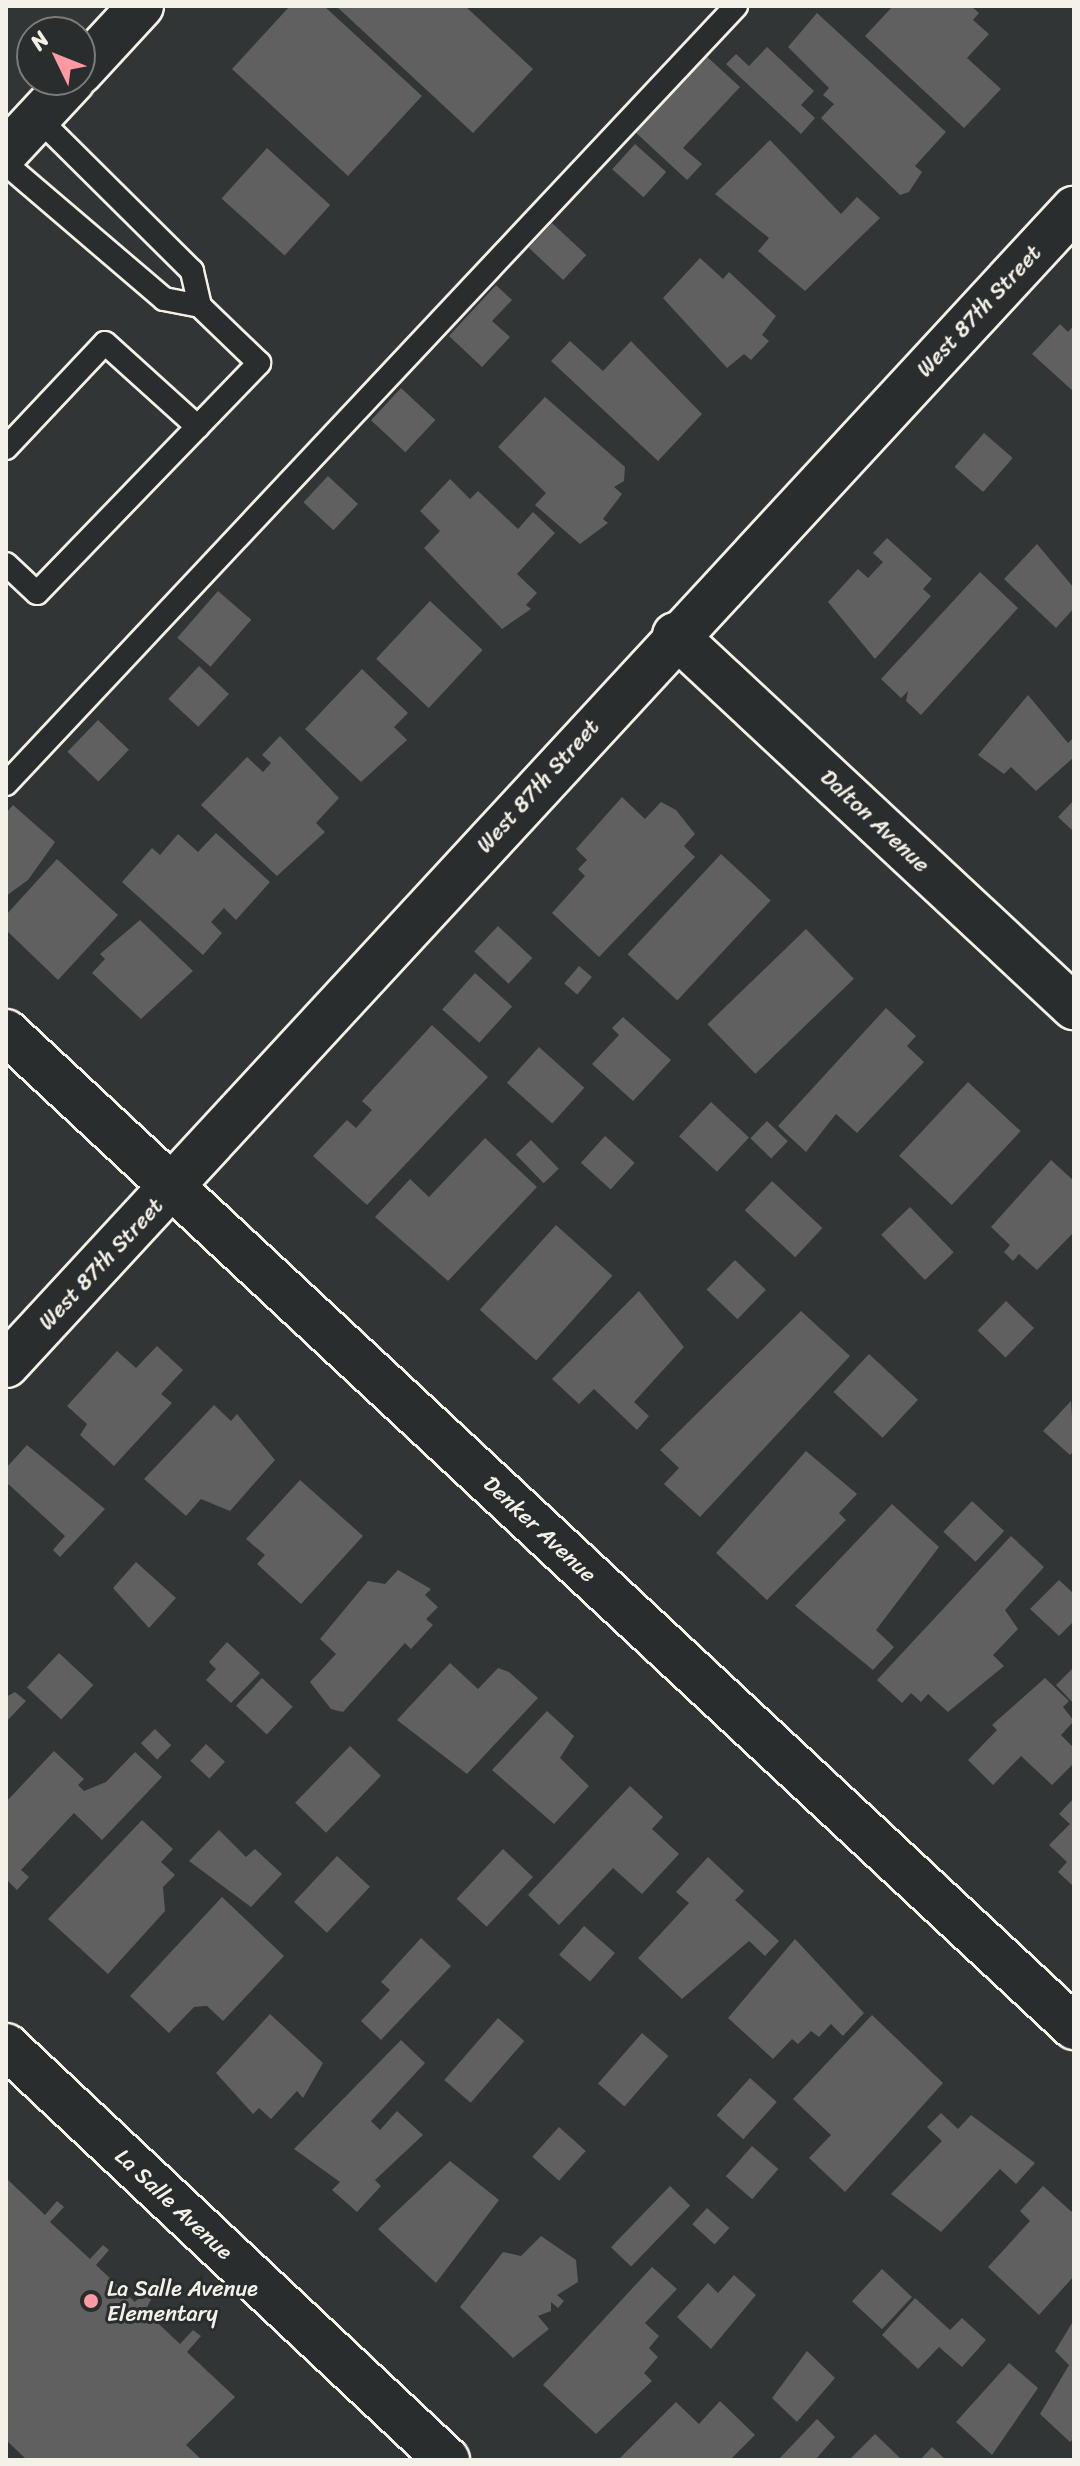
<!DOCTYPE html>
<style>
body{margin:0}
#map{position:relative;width:1080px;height:2466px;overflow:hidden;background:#323535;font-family:Sriracha,sans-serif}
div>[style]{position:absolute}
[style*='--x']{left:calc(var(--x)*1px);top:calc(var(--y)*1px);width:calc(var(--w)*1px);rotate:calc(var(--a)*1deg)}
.building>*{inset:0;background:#5f605f;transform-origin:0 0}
.roads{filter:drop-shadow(2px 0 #f4f1e8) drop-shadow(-2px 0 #f4f1e8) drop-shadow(0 2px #f4f1e8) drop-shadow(0 -2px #f4f1e8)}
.lane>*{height:22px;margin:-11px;padding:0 11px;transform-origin:11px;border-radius:11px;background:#2a2d2e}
.street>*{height:44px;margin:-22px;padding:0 22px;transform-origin:22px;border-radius:22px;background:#2a2d2e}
.secondary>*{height:44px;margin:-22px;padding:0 22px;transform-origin:22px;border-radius:22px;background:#2a2d2e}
.primary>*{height:44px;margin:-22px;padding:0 22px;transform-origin:22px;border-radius:22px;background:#2a2d2e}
.dots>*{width:22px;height:22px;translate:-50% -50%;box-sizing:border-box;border:4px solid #2a2d2e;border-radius:50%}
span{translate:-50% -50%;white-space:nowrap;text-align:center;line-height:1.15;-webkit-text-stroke:6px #2a2d2e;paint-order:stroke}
.street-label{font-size:22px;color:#f4f1e8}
.poi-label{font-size:22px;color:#f4f1e8}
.left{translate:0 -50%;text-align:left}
.frame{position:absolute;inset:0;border:8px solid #f4f1e8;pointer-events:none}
.north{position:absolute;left:16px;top:16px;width:80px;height:80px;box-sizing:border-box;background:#2a2d2e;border:2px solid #7b7b78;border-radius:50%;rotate:313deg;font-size:22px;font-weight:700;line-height:32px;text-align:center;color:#f4f1e8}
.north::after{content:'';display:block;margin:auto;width:28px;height:36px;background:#ff9aa2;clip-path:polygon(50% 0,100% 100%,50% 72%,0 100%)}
</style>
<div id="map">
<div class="building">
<i style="clip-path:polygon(290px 6px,324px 6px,422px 96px,348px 176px,232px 69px)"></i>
<i style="clip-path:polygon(336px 6px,465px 6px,533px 69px,473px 133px)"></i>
<i style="clip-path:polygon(893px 6px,971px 6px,979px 13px,973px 20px,989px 34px,967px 58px,1001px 89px,964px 128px,865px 36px)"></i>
<i style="clip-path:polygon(817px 13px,946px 132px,915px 166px,922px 172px,909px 192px,900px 195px,821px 118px,834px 104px,823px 95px,829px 88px,788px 47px)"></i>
<i style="clip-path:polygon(767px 47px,814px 91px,801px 105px,815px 118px,801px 134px,726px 64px,736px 54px,749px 66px)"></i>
<i style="clip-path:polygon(704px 54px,740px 87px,683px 148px,702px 164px,687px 180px,633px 130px)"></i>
<i style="clip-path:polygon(770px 140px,841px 214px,857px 197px,880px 218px,805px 291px,758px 251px,769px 238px,715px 194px)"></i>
<i style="left:635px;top:144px;width:42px;height:34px;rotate:42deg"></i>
<i style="left:267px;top:148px;width:85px;height:68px;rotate:42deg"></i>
<i style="left:552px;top:223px;width:47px;height:34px;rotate:43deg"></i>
<i style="clip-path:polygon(700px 258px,723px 279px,729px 272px,776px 316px,762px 335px,769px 341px,751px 360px,744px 354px,727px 368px,663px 298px)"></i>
<i style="clip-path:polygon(496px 285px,512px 300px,492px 321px,510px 337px,482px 367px,449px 336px)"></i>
<i style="clip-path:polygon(1060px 324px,1068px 332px,1074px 325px,1074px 392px,1032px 354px)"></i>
<i style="clip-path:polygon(570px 341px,603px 371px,631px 341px,702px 414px,658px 461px,551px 361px)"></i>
<i style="left:401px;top:388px;width:47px;height:44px;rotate:43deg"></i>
<i style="clip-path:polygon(545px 397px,625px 467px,624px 481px,614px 487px,622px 494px,603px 519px,608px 523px,580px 544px,535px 505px,546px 493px,498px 447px)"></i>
<i style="left:984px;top:433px;width:38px;height:45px;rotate:41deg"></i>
<i style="left:328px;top:476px;width:41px;height:36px;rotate:43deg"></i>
<i style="clip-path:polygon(450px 479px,470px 499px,478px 491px,518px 529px,533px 512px,555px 533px,517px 574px,537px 593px,526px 605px,531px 609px,502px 629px,424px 548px,440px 531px,420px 511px)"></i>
<i style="clip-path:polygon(887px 538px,932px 579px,923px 589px,931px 596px,875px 659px,828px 602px,858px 569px,868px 578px,883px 562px,873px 553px)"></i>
<i style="clip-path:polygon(1037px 544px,1074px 588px,1074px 608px,1056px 628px,1004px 579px)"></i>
<i style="clip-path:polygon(980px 572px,1018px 608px,921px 715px,906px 701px,908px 691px,901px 698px,881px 679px)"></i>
<i style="left:218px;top:591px;width:44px;height:62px;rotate:41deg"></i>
<i style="left:430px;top:601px;width:72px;height:79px;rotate:43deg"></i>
<i style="left:199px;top:666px;width:41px;height:45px;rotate:43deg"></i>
<i style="clip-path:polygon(362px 669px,408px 713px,394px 727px,407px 740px,361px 782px,305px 729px)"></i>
<i style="clip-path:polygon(1028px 695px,1068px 743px,1074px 737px,1074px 757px,1036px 791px,1011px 767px,1004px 774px,978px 755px)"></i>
<i style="left:98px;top:720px;width:43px;height:44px;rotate:44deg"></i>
<i style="clip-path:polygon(280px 736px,339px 798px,316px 823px,325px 832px,277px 876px,201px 805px,247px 757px,263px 772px,271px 763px,262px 755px)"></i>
<i style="clip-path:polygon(622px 797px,645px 819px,661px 802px,676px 810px,695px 834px,684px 846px,695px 857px,599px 957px,552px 913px,585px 876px,578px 869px,587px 860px,576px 849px)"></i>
<i style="clip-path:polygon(1074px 800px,1074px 832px,1058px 817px)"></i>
<i style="clip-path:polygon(13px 805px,55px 842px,28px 880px,6px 896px,6px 813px)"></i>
<i style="clip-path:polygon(216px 833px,270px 882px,236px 920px,224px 908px,211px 922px,222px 933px,203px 955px,122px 882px,152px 848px,160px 855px,178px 834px,198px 852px)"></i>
<i style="left:721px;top:854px;width:68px;height:137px;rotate:43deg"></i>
<i style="clip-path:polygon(57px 859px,118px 915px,58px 980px,6px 930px,6px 915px)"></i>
<i style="clip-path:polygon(140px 920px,193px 971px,141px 1019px,92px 973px,105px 959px,100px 954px)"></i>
<i style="left:498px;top:926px;width:47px;height:35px;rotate:43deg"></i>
<i style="left:806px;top:929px;width:69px;height:137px;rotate:46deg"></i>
<i style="left:579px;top:966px;width:17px;height:23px;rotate:40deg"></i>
<i style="left:475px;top:973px;width:50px;height:49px;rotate:42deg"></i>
<i style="clip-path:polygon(886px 1008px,916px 1036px,907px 1046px,924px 1062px,857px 1133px,836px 1114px,806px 1152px,778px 1126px)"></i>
<i style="clip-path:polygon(623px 1017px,671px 1060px,633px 1101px,592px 1064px,619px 1035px,612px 1028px)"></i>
<i style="clip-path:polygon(432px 1025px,488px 1077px,367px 1205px,313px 1156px,347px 1120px,356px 1128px,372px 1110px,362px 1101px)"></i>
<i style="left:539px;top:1047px;width:61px;height:48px;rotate:42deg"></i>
<i style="left:968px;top:1082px;width:72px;height:101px;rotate:43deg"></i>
<i style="left:711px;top:1102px;width:52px;height:47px;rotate:43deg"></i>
<i style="left:767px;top:1121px;width:29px;height:24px;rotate:44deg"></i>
<i style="left:605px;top:1136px;width:40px;height:36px;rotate:42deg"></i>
<i style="clip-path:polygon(485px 1138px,537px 1187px,448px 1281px,375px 1217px,410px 1179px,429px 1197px)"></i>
<i style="left:531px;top:1140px;width:40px;height:21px;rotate:46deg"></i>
<i style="clip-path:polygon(1051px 1160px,1074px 1181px,1074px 1232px,1037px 1270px,1019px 1254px,1013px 1261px,1004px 1252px,1010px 1245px,991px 1227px)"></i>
<i style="left:772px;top:1181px;width:69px;height:40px;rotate:43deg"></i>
<i style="left:910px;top:1207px;width:63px;height:40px;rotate:46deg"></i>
<i style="left:556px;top:1225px;width:76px;height:114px;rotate:42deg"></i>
<i style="left:735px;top:1260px;width:43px;height:41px;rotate:44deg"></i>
<i style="clip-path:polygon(639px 1291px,684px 1347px,634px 1402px,649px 1416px,637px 1430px,594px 1389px,579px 1404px,552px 1379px)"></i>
<i style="left:1006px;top:1301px;width:39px;height:41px;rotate:44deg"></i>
<i style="clip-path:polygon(801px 1311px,850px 1356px,700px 1517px,664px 1484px,679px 1468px,660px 1450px)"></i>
<i style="clip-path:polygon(157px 1346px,183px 1370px,161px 1394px,172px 1403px,114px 1466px,80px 1435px,87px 1424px,67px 1406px,117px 1351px,136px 1368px)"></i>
<i style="left:869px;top:1354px;width:67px;height:52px;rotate:43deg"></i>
<i style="clip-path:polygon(1071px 1401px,1074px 1451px,1070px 1455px,1043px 1431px)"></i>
<i style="clip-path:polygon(214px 1405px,231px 1421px,237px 1414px,275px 1460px,230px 1511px,201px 1499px,186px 1516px,144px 1479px)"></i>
<i style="clip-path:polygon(27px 1445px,105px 1509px,60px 1557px,53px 1550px,65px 1536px,6px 1482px,6px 1468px)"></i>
<i style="clip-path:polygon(806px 1451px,857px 1494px,839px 1513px,846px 1520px,767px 1600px,716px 1553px)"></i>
<i style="clip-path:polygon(300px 1480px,363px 1536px,301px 1604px,257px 1564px,265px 1555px,246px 1539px)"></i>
<i style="left:972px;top:1501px;width:44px;height:42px;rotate:43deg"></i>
<i style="clip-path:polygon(892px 1504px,939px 1547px,876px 1630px,894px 1647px,873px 1670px,795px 1606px)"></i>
<i style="clip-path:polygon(1011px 1536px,1044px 1567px,1005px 1610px,1018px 1629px,993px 1655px,1004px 1666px,948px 1712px,928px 1694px,921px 1702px,911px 1693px,902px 1703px,877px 1680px)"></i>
<i style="clip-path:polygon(136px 1562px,176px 1598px,149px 1628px,113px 1588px)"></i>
<i style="clip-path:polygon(398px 1570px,431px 1589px,425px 1595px,438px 1607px,426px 1619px,433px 1625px,411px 1649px,405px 1643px,343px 1712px,331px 1709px,310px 1682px,336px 1654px,320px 1639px,368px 1581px,385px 1584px)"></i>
<i style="clip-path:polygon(1059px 1580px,1074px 1594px,1074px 1621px,1059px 1636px,1030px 1609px)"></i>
<i style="clip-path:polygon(227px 1642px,260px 1673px,231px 1703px,206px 1680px,216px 1669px,209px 1662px)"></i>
<i style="left:59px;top:1653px;width:47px;height:47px;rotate:43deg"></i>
<i style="clip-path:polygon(450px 1663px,478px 1689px,498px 1668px,509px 1672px,538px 1698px,467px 1774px,397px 1720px)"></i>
<i style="clip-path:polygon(1074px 1667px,1074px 1704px,1056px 1685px)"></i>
<i style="left:262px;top:1678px;width:42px;height:38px;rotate:43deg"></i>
<i style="clip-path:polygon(1045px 1678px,1069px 1701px,1063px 1707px,1074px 1721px,1061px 1735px,1074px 1748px,1074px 1763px,1052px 1785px,1021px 1756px,993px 1785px,968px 1760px,997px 1730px,992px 1725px)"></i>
<i style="clip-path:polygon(15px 1692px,26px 1701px,6px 1722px,6px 1697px)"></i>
<i style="clip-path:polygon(547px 1711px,574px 1736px,560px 1758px,589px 1786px,554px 1824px,492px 1770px)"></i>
<i style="left:155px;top:1729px;width:23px;height:20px;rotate:45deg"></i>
<i style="left:206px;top:1744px;width:26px;height:23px;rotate:43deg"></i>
<i style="left:350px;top:1746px;width:43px;height:79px;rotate:44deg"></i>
<i style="clip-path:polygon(54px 1751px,84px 1779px,78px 1785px,84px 1791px,106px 1782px,135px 1752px,162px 1777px,102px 1840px,74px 1813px,21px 1870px,29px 1877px,17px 1890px,6px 1879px,6px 1802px)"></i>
<i style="clip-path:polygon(630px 1786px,663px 1817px,652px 1829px,679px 1854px,642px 1894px,613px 1868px,559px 1925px,528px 1895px)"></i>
<i style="clip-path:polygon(1074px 1798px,1074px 1883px,1072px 1885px,1058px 1872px,1067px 1862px,1049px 1845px,1070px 1824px,1059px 1814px)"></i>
<i style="clip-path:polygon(142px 1820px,173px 1849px,161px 1862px,175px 1875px,163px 1887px,165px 1911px,108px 1974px,48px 1919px)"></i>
<i style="clip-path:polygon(219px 1830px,246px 1857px,255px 1849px,282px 1874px,251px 1907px,189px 1861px)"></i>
<i style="left:503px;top:1849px;width:41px;height:68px;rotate:43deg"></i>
<i style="left:337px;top:1856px;width:45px;height:63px;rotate:43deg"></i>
<i style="clip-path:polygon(708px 1857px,744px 1891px,735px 1900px,779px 1941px,765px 1956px,749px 1941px,682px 1999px,638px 1958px,689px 1903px,676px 1892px)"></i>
<i style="clip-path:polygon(222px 1897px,284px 1956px,223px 2021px,207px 2006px,194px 2007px,169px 2033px,130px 1996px)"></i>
<i style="left:584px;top:1926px;width:41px;height:38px;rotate:41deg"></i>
<i style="clip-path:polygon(421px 1938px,451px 1966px,381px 2040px,361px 2021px,390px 1990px,381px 1982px)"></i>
<i style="clip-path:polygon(795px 1939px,864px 2013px,843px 2036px,831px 2024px,819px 2037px,811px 2031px,798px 2044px,792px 2039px,773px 2059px,728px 2018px)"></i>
<i style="clip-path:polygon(270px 2014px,323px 2063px,303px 2098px,297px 2091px,271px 2119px,259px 2108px,253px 2114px,216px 2073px)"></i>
<i style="clip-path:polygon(872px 2015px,943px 2083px,845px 2192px,809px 2158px,831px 2135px,793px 2099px)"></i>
<i style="left:498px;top:2018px;width:35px;height:82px;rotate:41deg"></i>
<i style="left:642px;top:2033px;width:35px;height:67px;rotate:41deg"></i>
<i style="clip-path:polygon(401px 2040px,425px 2063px,371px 2121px,380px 2130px,397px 2111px,423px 2135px,375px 2180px,381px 2186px,357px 2212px,332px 2190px,340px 2182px,294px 2149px)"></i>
<i style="left:750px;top:2078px;width:36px;height:50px;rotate:42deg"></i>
<i style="clip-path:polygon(941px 2113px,958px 2129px,971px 2115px,1035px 2163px,1016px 2184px,1000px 2169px,941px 2232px,891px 2194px,942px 2141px,927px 2127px)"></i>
<i style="left:559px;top:2127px;width:36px;height:40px;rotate:42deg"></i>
<i style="left:752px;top:2146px;width:35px;height:40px;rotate:41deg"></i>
<i style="clip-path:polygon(450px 2161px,499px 2200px,436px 2283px,378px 2229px)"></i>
<i style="clip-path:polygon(6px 2178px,45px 2215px,57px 2201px,64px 2207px,50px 2222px,90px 2259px,103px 2245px,109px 2250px,96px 2265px,135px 2302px,149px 2287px,155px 2292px,145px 2311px,180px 2344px,193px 2330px,201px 2336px,187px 2352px,235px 2397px,186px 2445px,202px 2460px,27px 2460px,6px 2440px)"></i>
<i style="left:670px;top:2186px;width:28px;height:85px;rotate:44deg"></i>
<i style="clip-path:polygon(1043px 2186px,1074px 2214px,1074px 2276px,1039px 2315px,988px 2267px,1030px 2221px,1020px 2211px)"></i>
<i style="left:707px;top:2208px;width:30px;height:22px;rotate:42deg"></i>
<i style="clip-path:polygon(541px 2236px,576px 2260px,578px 2282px,557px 2295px,564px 2301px,558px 2308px,551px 2302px,551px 2311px,538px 2316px,549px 2329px,513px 2358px,460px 2307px,503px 2252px,521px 2256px)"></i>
<i style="clip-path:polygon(652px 2267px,677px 2289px,645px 2323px,659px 2336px,649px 2348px,658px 2357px,644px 2373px,652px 2381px,596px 2434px,543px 2385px)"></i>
<i style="left:882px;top:2269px;width:41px;height:44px;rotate:43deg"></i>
<i style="clip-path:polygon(734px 2275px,756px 2295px,711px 2349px,677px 2317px,708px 2283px,718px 2293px)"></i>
<i style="clip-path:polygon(915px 2298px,950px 2330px,962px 2318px,986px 2340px,962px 2367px,939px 2347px,918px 2369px,882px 2335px)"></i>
<i style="clip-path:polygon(1074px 2320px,1074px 2438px,1070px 2442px,1040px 2414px,1069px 2365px,1055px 2351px)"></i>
<i style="clip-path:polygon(807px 2351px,835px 2378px,797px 2422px,772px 2398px)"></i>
<i style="clip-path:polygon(1009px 2363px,1038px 2388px,992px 2455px,956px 2422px)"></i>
<i style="clip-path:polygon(720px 2401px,755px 2435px,730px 2460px,618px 2460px,676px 2402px,699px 2424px)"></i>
<i style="clip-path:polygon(817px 2419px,835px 2437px,815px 2460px,778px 2460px)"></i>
<i style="clip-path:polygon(875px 2434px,900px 2458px,849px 2460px)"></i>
<i style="clip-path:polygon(932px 2447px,946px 2460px,920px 2460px)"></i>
</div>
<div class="roads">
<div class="lane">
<i style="--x:6;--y:164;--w:208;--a:40.5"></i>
<i style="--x:164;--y:299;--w:37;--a:11"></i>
<i style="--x:200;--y:306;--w:36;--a:-103"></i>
<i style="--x:192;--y:271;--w:217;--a:-135.2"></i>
<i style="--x:6;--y:448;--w:144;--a:-46.7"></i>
<i style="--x:105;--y:343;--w:125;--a:42.1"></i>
<i style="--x:6;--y:564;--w:42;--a:43.1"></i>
<i style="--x:37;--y:593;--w:320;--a:-46"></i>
<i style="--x:259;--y:363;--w:82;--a:-136"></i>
<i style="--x:6;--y:784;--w:1067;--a:-46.82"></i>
</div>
<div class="street">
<i style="--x:675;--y:635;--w:546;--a:42.99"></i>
<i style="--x:6;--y:1365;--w:1574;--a:-47.27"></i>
<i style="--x:6;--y:2046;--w:605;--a:43.19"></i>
</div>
<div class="secondary">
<i style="--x:6;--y:1032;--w:1460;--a:42.97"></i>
</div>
<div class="primary">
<i style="--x:80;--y:72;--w:90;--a:-47.3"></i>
<i style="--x:6;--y:152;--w:98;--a:-47.1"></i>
</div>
</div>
<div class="dots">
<i style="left:91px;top:2301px;background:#ff9aa2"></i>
</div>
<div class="street-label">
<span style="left:979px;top:311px;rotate:-47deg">West 87th Street</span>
<span style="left:538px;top:786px;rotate:-48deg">West 87th Street</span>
<span style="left:875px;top:821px;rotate:43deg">Dalton Avenue</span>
<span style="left:101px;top:1264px;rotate:-47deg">West 87th Street</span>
<span style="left:540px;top:1529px;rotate:43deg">Denker Avenue</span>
<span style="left:174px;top:2204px;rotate:43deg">La Salle Avenue</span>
</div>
<div class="poi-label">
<span class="left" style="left:107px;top:2301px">La Salle Avenue<br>Elementary</span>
</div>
<div class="frame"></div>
<div class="north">N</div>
</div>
